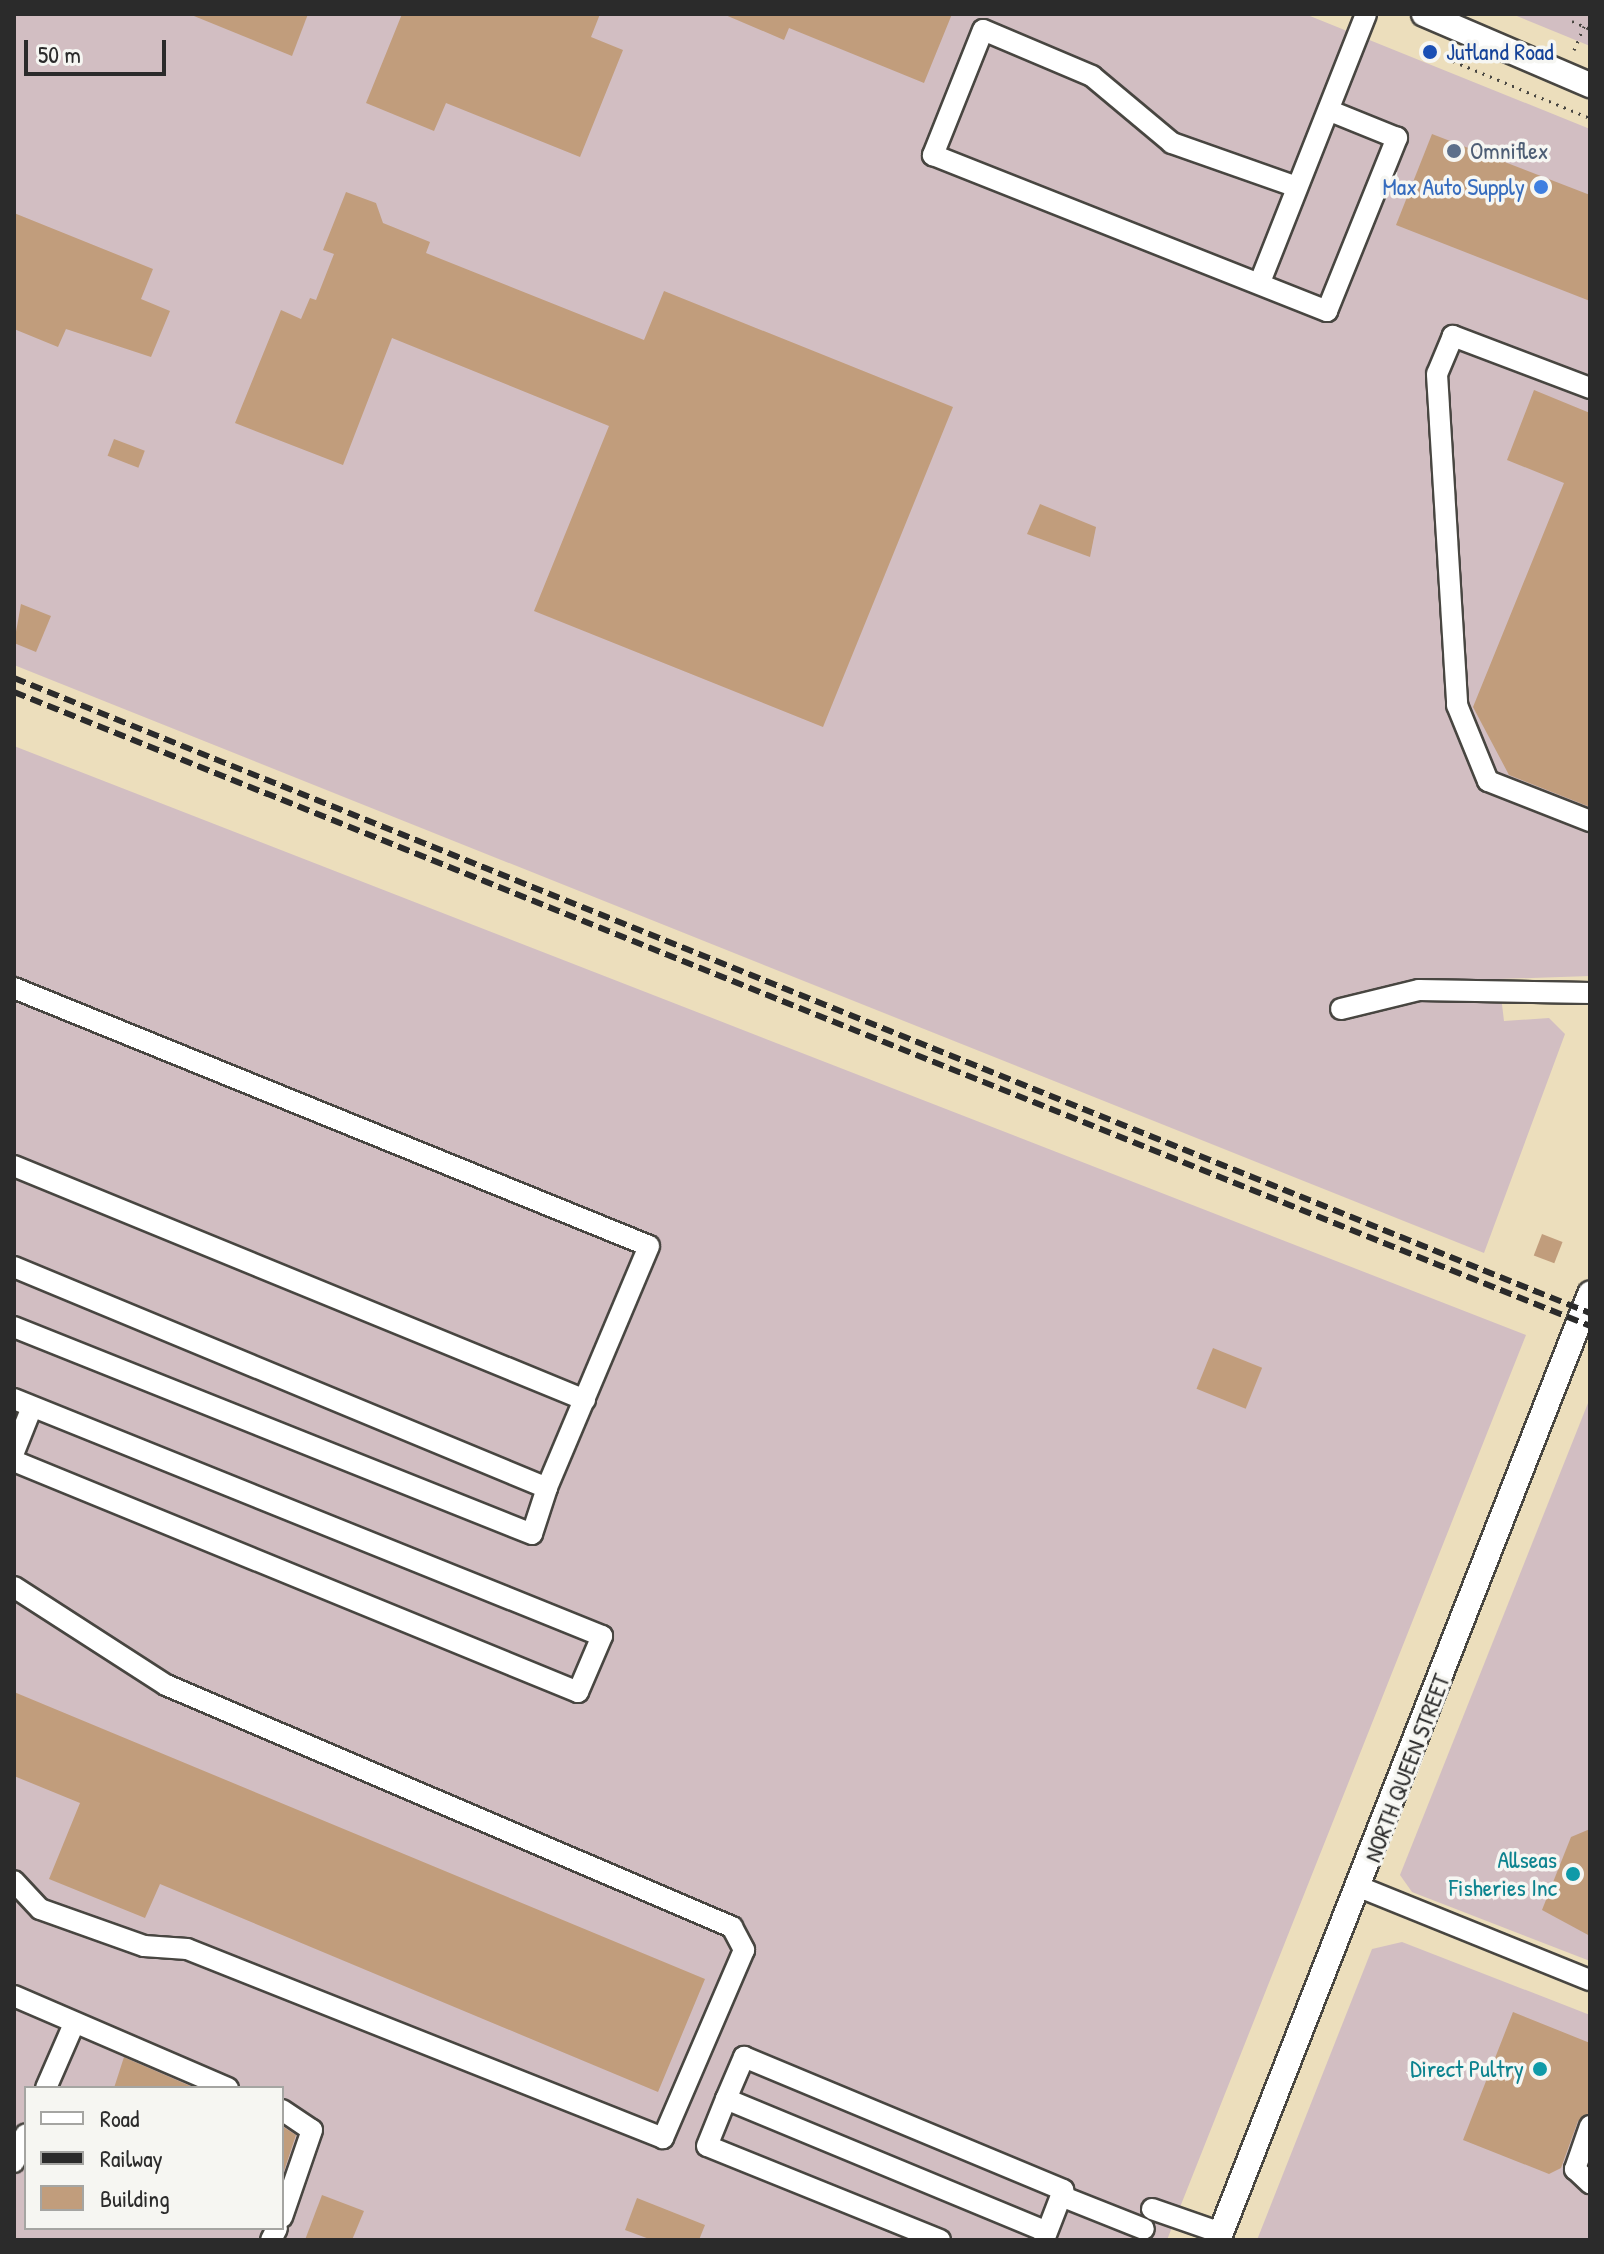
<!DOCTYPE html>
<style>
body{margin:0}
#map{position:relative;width:1604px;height:2254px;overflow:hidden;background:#ecdebc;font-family:"Patrick Hand",sans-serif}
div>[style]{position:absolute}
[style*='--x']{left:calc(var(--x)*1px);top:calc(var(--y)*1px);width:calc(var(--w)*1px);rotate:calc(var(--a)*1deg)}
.industrial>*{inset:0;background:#d2bec2}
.building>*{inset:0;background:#c19d7c;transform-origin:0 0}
.path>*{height:3px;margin-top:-1.5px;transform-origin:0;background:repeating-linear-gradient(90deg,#484641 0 2px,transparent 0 8px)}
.roads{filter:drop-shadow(2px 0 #484641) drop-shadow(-2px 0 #484641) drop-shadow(0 2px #484641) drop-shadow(0 -2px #484641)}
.minor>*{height:20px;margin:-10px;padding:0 10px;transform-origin:10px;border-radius:10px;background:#fff}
.major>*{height:24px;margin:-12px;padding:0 12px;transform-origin:12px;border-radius:12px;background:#fff}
.rail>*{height:6px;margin-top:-3px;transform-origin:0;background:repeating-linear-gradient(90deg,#2b2b2b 0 12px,transparent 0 18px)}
.dots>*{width:22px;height:22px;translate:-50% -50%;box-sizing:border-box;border:4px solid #f6f6f2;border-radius:50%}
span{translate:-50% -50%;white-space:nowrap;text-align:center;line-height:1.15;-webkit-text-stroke:7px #f6f6f2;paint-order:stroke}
.transit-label{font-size:24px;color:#164399}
.left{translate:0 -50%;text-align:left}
.service-label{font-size:24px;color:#4e5e75}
.shop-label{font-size:24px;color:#366cbe}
.right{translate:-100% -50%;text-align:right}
.street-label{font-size:24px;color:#2b2b2b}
.culture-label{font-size:24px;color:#0d838f}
.frame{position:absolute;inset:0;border:16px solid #2b2b2b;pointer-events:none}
.legend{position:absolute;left:24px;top:2086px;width:260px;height:144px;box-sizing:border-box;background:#f6f6f2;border:2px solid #a5a5a2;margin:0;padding:10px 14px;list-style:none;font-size:24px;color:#2b2b2b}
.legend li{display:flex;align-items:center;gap:16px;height:40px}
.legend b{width:40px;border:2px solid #a5a5a2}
.scale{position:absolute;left:24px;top:40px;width:142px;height:36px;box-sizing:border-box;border:4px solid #2b2b2b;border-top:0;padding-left:10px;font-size:24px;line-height:28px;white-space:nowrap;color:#2b2b2b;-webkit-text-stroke:6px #f6f6f2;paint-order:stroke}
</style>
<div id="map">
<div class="industrial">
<i style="clip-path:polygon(14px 14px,1305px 14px,1590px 129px,1590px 976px,1499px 979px,1504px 1021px,1549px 1018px,1565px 1034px,1484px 1253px,14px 665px)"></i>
<i style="clip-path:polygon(1512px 14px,1590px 14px,1590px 46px)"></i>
<i style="clip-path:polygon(evenodd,14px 746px,1526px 1335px,1167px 2240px,14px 2240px,14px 746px,26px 2088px,282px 2088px,282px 2228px,26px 2228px,26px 2088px)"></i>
<i style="clip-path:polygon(1590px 1398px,1590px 1961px,1412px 1892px,1400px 1875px)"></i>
<i style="clip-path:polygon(1402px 1942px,1590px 2015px,1590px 2240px,1257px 2240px,1372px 1949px)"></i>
</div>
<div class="building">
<i style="clip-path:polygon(189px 14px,308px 14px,292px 56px)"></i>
<i style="clip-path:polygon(402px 14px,600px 14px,591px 37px,623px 50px,580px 157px,446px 103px,434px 131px,366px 103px)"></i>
<i style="clip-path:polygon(723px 14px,952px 14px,924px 83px,789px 28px,784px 40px)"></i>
<i style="clip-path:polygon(1432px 134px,1590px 195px,1590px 301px,1396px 225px)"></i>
<i style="clip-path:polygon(346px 192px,376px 203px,383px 223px,430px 242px,426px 253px,644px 340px,664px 291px,953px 407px,823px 727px,534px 611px,609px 426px,392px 338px,343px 465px,235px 423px,281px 310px,301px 319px,310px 298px,316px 300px,334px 254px,323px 250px)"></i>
<i style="clip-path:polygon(14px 213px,153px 269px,141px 299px,170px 311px,151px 357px,66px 329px,58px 347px,14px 329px)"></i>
<i style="clip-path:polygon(1534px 390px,1590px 413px,1590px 807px,1509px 775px,1473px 707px,1564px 483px,1507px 460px)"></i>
<i style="left:114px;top:439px;width:33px;height:18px;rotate:21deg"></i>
<i style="clip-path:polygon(1040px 504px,1096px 527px,1090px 557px,1027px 534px)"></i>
<i style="clip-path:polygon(21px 604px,51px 616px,36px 652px,14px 643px)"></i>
<i style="left:1542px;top:1234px;width:22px;height:23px;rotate:21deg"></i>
<i style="left:1213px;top:1348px;width:53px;height:44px;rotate:22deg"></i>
<i style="clip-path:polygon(14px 1692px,705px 1979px,658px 2092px,160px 1884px,145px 1918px,49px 1879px,80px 1803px,14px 1776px)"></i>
<i style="clip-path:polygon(1590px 1829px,1590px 1936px,1542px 1910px,1571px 1837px)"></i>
<i style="clip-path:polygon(1513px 2012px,1590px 2043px,1590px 2113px,1578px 2121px,1561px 2168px,1549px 2174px,1463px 2140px)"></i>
<i style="clip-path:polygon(124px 2057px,128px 2059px,195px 2088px,114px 2088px)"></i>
<i style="clip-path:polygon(282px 2126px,296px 2135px,282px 2177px)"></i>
<i style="clip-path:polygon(322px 2195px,364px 2211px,352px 2240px,305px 2240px)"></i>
<i style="clip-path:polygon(637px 2198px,705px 2225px,699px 2240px,652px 2240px,625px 2230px)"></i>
</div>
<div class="path">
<i style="--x:1572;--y:21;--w:20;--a:24"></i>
<i style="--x:1574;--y:50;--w:26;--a:-67"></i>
<i style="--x:1453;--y:61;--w:148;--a:22.6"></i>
</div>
<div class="roads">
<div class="minor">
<i style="--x:1297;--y:187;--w:133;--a:-160.6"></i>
<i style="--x:1172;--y:143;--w:104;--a:-140.1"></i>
<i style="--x:1092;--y:76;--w:118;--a:-157.1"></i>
<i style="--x:983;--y:30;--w:135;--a:111.8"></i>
<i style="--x:933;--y:155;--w:424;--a:21.6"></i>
<i style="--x:1327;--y:311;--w:187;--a:-68"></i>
<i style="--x:1397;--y:138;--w:74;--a:-157.9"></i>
<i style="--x:1260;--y:282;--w:288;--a:-68.4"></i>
<i style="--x:1590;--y:388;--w:147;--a:-159.2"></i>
<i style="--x:1453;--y:336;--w:41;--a:112.8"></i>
<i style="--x:1437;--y:374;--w:332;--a:86.5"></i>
<i style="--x:1457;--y:705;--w:82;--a:67.8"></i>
<i style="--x:1488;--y:781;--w:110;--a:21.4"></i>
<i style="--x:14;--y:988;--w:685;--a:22.11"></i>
<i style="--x:649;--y:1246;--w:263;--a:112.9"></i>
<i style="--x:1341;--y:1009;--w:80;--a:-13.7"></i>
<i style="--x:1419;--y:990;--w:171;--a:1"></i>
<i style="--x:14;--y:1166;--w:617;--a:22.28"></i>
<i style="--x:14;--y:1267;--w:577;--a:22.52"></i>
<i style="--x:547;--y:1488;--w:48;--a:108.1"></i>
<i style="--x:532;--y:1534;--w:558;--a:-158.22"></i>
<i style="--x:14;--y:1399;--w:634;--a:21.95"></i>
<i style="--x:602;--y:1636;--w:61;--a:113.2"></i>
<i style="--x:578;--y:1692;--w:609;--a:-157.73"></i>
<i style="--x:14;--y:1452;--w:48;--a:-68.2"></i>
<i style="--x:14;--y:1587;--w:181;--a:32.8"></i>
<i style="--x:166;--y:1685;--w:616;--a:23.15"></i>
<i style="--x:732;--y:1927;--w:26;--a:62"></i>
<i style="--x:744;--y:1950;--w:205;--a:113.3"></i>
<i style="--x:663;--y:2138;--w:512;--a:-158.34"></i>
<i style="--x:187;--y:1949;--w:43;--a:-176"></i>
<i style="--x:144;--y:1946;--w:110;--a:-160.4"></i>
<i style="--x:40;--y:1909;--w:38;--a:-133"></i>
<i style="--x:1362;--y:1888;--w:246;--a:22"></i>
<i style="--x:14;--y:1996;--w:233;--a:23.3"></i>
<i style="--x:46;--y:2088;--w:70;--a:-66.4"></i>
<i style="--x:726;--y:2099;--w:46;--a:-66.8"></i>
<i style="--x:744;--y:2057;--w:346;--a:22.6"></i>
<i style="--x:1063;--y:2190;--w:6;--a:108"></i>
<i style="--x:282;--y:2110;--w:36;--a:34"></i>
<i style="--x:312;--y:2130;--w:92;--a:109"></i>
<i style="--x:1590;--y:2126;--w:46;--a:109.2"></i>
<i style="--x:1575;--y:2169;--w:21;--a:43"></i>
<i style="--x:14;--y:2162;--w:30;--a:-67"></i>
<i style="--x:1152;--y:2209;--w:73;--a:19.2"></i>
<i style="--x:271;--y:2240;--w:13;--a:-63"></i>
<i style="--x:940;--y:2240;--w:251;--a:-158"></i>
<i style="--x:707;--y:2146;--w:51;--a:-68"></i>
<i style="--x:726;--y:2099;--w:347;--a:22.5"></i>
<i style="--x:1044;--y:2240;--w:47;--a:-68.9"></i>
<i style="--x:1061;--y:2196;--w:89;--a:21.7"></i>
</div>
<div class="major">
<i style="--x:1424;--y:14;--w:181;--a:23.2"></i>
<i style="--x:1218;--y:2240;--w:1017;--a:-68.53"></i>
</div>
</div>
<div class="rail">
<i style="--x:14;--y:678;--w:1699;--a:21.95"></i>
<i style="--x:14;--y:692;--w:1699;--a:21.91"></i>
</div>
<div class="dots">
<i style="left:1430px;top:52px;background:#1a4fb4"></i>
<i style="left:1454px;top:151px;background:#5c6f8a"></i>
<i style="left:1541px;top:187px;background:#3f7fe0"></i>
<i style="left:1573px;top:1874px;background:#0f9aa8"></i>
<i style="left:1540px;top:2069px;background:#0f9aa8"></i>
</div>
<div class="transit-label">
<span class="left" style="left:1446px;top:52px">Jutland Road</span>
</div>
<div class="service-label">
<span class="left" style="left:1470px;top:151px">Omniflex</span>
</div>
<div class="shop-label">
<span class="right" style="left:1525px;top:187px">Max Auto Supply</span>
</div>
<div class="street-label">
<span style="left:1407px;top:1768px;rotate:-69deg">NORTH QUEEN STREET</span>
</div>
<div class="culture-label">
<span class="right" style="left:1557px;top:1874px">Allseas<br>Fisheries Inc</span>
<span class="right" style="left:1524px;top:2069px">Direct Pultry</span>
</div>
<div class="frame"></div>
<ul class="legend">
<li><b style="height:10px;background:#fff"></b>Road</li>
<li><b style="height:10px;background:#2b2b2b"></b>Railway</li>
<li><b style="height:22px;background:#c19d7c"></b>Building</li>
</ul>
<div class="scale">50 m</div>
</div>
